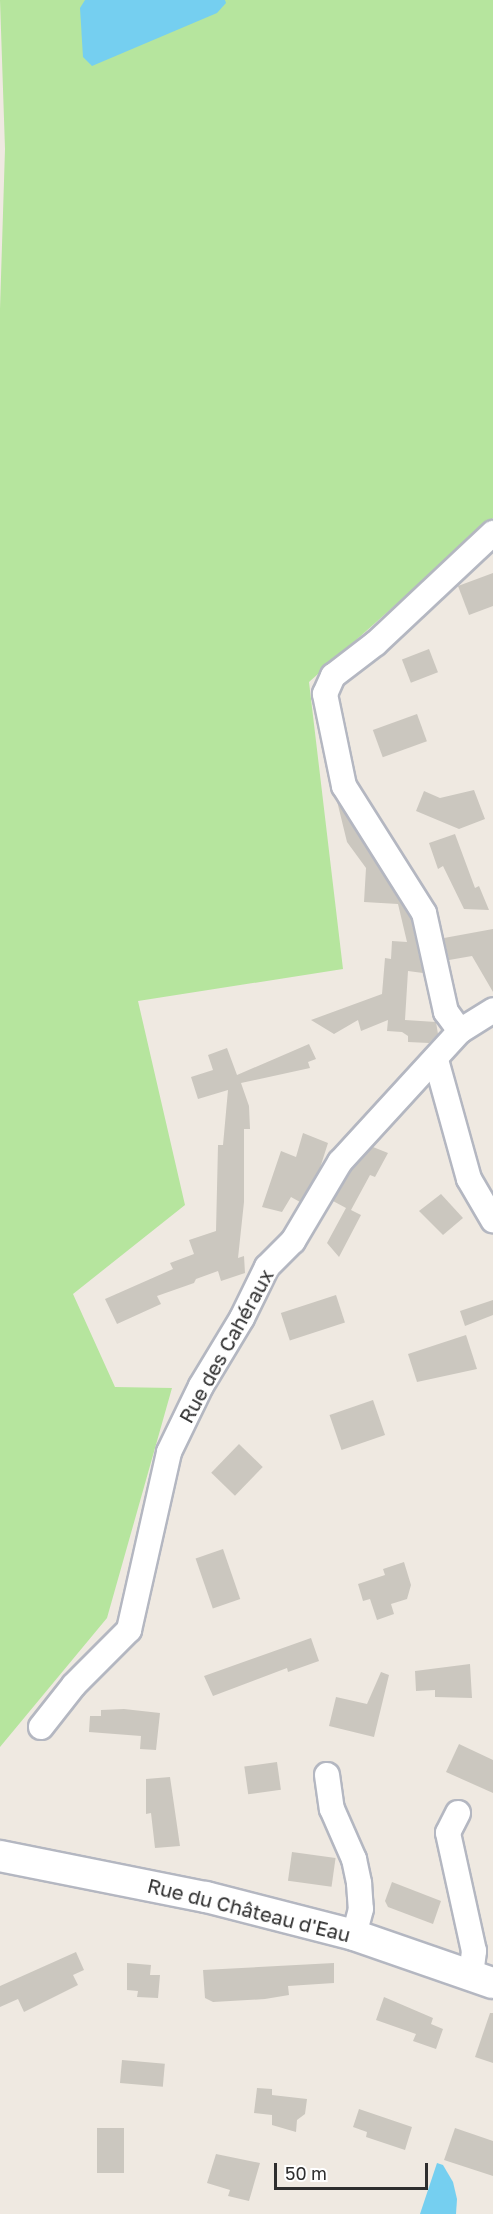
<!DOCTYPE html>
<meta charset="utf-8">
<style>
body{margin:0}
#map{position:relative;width:493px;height:2214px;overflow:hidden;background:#efe9e1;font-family:"Golos Text",sans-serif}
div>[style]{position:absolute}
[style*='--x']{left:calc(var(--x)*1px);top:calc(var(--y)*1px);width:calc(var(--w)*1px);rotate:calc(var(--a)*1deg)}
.green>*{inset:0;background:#b6e59e}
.water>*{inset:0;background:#75cff0}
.building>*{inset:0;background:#cbc7bf;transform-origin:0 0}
.roads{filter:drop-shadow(2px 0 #b4b7c1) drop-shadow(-2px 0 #b4b7c1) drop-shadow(0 2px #b4b7c1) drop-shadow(0 -2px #b4b7c1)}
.minor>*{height:24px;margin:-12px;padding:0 12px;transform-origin:12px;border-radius:12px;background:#fff}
.tertiary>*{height:30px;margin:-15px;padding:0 15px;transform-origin:15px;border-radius:15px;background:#fff}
span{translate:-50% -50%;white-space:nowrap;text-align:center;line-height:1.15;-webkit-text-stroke:4.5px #fff;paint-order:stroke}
.street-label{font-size:20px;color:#2e2e2e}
.scale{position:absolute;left:274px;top:2163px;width:154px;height:27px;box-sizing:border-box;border:3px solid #2e2e2e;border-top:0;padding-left:8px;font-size:18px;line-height:21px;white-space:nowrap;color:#2e2e2e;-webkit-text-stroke:4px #fff;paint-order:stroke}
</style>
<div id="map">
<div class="green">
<i style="clip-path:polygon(0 0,493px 0,493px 518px,309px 682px,343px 969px,138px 1001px,185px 1205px,73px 1294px,115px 1387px,172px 1388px,107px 1618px,0 1747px,0 309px,5px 149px)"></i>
</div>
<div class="water">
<i style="clip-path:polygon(85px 0,225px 0,226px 3px,217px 13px,92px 66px,83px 57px,80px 8px)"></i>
<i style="clip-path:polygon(437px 2163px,443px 2165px,453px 2182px,457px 2199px,456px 2214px,420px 2214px)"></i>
</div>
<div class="building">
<i style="clip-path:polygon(493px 573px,493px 606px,469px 615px,458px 586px)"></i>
<i style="left:429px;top:649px;width:25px;height:29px;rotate:69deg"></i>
<i style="left:417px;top:714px;width:29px;height:47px;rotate:70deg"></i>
<i style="clip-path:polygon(474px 790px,485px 819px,459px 829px,416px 811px,424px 791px,440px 798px)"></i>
<i style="clip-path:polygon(337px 801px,411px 919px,423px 973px,408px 971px,405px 1020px,436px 1022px,438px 1034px,429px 1043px,408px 1042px,408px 1036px,402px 1032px,387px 1031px,388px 1020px,361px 1031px,358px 1020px,334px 1034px,311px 1020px,382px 994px,385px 958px,391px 959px,392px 941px,407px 942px,398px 904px,364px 902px,366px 868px,347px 842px)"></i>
<i style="clip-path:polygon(455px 834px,475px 888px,479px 886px,489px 910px,464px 909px,443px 866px,438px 869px,429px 843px)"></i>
<i style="clip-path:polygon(493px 929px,493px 992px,472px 956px,449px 960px,444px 938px)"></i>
<i style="clip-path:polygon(309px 1044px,316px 1059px,308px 1062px,310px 1068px,241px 1083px,249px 1106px,250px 1129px,244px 1129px,244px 1202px,238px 1258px,244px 1256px,245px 1273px,221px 1281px,218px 1271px,196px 1279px,194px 1283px,157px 1296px,161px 1304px,117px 1324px,105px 1299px,173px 1269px,170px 1263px,194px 1254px,189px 1240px,216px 1231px,218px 1145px,223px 1145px,228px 1090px,198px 1099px,191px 1077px,213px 1070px,208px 1055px,227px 1048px,237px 1075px)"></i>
<i style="clip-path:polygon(303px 1133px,328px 1143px,320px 1168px,300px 1202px,291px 1197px,282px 1212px,262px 1207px,281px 1151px,296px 1157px)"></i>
<i style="clip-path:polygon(373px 1147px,388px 1153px,375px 1177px,370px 1175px,351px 1210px,361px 1215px,339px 1257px,327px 1243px,346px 1208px,333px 1201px,351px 1171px)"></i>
<i style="clip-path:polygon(441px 1194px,463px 1218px,443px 1235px,419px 1211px)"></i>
<i style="left:336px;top:1295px;width:29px;height:58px;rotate:72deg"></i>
<i style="clip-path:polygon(493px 1300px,493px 1315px,465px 1326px,460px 1311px)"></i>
<i style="clip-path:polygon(466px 1335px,477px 1369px,417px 1382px,408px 1354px)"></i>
<i style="left:373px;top:1400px;width:37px;height:46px;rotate:71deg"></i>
<i style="left:239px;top:1444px;width:33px;height:40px;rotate:44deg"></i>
<i style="left:223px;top:1549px;width:53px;height:29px;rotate:71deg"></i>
<i style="clip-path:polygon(404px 1562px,411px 1585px,407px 1599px,391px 1604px,394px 1614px,377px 1620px,370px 1599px,363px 1601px,358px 1584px,385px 1575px,383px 1569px)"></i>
<i style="clip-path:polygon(311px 1638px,319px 1661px,288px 1672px,287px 1668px,213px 1696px,204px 1676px)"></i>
<i style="clip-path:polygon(470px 1664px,472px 1698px,435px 1697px,435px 1690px,416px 1691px,415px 1671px)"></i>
<i style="clip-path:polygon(381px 1672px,389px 1675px,374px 1737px,329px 1726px,336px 1697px,367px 1704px)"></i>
<i style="clip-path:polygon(124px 1709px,160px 1713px,156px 1750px,140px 1749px,141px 1736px,89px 1732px,90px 1716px,101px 1716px,101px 1710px)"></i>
<i style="clip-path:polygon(459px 1744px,493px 1760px,493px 1793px,446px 1772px)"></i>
<i style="left:277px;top:1762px;width:28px;height:33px;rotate:82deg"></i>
<i style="clip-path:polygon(170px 1777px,180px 1846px,155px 1848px,151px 1813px,146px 1814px,146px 1779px)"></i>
<i style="left:292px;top:1852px;width:44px;height:29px;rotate:8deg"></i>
<i style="clip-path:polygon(392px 1882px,441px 1901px,433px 1924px,388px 1907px,385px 1901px)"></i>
<i style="clip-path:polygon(76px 1952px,84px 1970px,73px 1975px,78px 1985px,24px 2012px,18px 1999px,0 2007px,0 1986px)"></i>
<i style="clip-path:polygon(127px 1963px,151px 1965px,150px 1975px,160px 1975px,158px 1998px,137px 1997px,138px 1991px,127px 1990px)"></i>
<i style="clip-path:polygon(334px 1963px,334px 1983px,288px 1986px,289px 1995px,265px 1999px,213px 2002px,205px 1998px,203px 1970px)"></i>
<i style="clip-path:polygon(384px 1997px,433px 2018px,431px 2024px,443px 2029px,436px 2049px,413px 2041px,416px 2034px,376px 2020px)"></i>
<i style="clip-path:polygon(490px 2013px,493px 2013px,493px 2063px,475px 2057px)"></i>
<i style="left:122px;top:2060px;width:43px;height:23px;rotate:5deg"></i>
<i style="clip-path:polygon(257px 2088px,272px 2089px,272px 2095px,307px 2099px,305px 2114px,297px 2120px,296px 2132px,272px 2125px,272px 2115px,254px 2113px)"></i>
<i style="clip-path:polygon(359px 2109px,412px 2127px,405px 2150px,366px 2137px,367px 2132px,353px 2127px)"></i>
<i style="left:124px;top:2128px;width:45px;height:27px;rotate:90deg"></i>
<i style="clip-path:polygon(455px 2128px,493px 2141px,493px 2176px,444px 2160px)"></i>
<i style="clip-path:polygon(216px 2154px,260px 2163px,249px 2201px,228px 2196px,230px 2190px,207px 2183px)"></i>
</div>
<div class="roads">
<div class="minor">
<i style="--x:460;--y:1031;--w:24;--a:-126"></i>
<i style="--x:446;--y:1012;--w:101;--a:-102.5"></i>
<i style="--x:424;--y:913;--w:150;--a:-122.2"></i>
<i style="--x:344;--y:786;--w:94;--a:-101.7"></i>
<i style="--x:325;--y:694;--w:20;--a:-66"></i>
<i style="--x:333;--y:676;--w:54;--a:-37.5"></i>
<i style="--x:376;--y:643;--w:161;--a:-43.2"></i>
<i style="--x:436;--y:1060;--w:123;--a:74.5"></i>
<i style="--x:469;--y:1179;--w:48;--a:59.7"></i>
<i style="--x:41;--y:1727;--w:53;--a:-51.8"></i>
<i style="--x:74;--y:1685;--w:78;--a:-45"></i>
<i style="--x:129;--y:1630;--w:182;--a:-77.3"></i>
<i style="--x:169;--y:1452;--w:73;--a:-64.1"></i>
<i style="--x:201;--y:1386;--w:79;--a:-58.9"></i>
<i style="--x:242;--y:1318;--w:57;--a:-63.9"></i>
<i style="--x:267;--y:1267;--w:37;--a:-45"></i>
<i style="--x:293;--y:1241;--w:92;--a:-59.3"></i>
<i style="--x:340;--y:1162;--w:178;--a:-47.5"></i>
<i style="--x:460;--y:1031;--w:39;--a:-32"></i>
<i style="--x:327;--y:1775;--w:34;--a:82"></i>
<i style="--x:332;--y:1809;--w:55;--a:66.3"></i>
<i style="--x:354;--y:1859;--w:25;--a:78"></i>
<i style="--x:359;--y:1883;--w:26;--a:86"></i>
<i style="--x:361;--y:1909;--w:27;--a:105"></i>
<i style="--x:458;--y:1813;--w:22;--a:117"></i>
<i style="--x:448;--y:1833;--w:121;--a:77.6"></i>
<i style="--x:474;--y:1951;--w:24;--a:97"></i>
</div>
<div class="tertiary">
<i style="--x:0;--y:1856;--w:210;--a:11.3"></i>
<i style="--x:206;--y:1897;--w:153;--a:14.4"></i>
<i style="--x:354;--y:1935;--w:147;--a:19.1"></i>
</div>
</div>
<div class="street-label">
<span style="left:226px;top:1346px;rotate:-61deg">Rue des Cahéraux</span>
<span style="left:249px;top:1910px;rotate:14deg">Rue du Château d'Eau</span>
</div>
<div class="scale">50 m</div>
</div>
